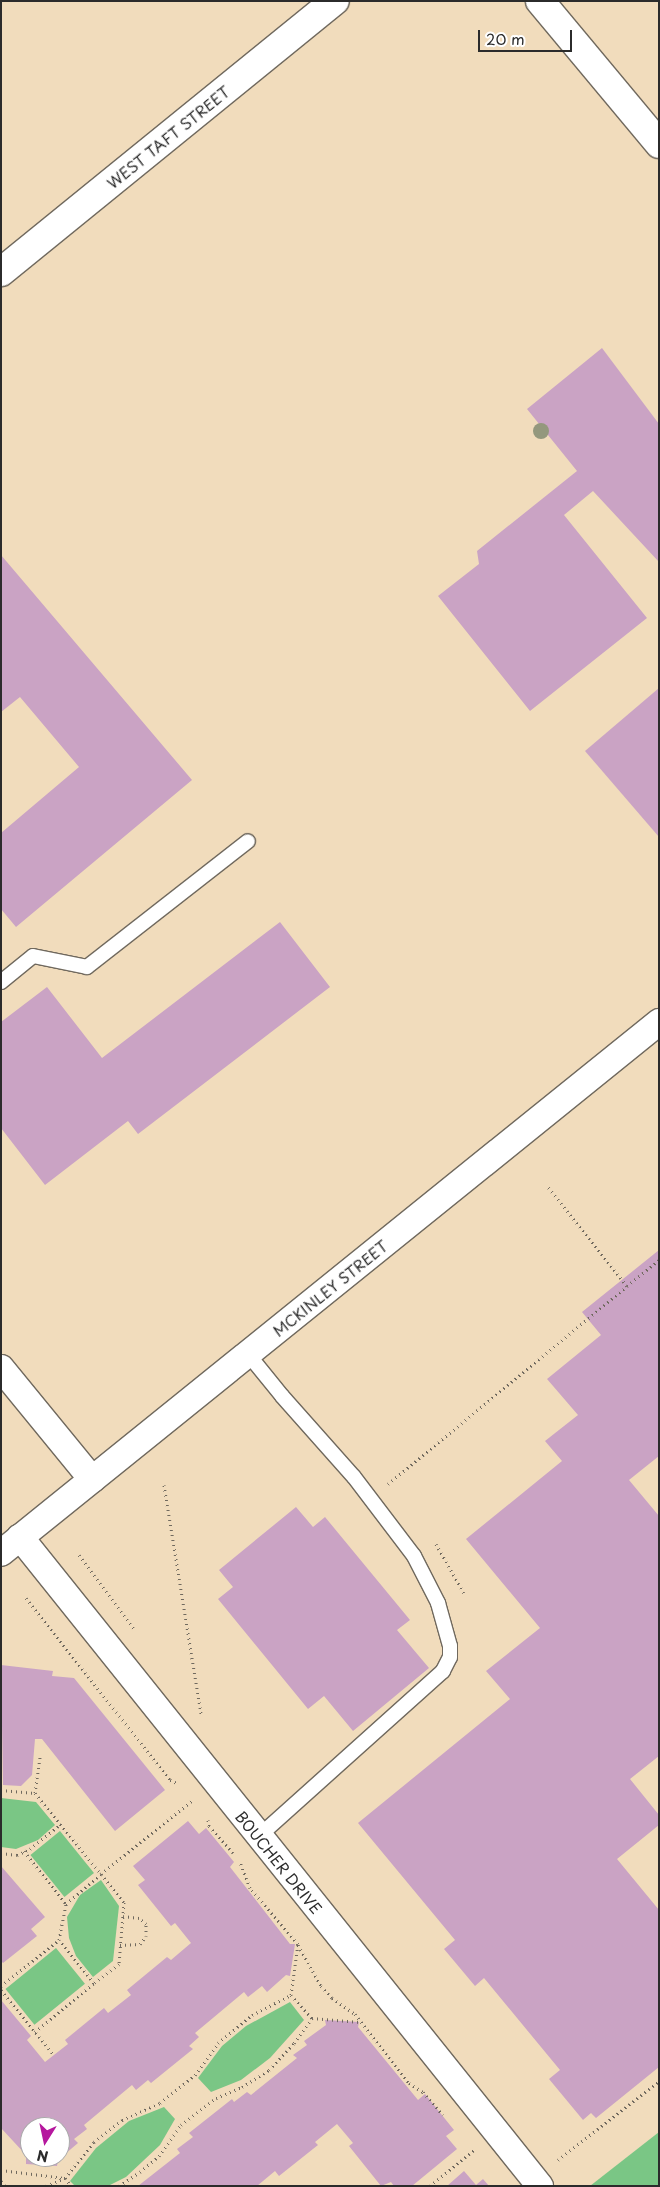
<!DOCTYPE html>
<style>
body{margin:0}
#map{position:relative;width:660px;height:2187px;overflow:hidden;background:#f1dcbc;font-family:"Playpen Sans",sans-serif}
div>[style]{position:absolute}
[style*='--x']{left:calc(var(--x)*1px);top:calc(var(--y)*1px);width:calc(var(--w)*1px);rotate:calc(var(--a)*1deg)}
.green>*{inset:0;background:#7ac685;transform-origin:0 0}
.building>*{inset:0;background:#caa3c4}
.path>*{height:3px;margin-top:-1.5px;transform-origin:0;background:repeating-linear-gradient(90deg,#70695e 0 1px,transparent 0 5px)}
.roads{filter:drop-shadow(1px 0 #70695e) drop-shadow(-1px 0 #70695e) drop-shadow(0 1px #70695e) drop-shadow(0 -1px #70695e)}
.service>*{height:14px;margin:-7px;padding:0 7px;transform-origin:7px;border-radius:7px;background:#fff}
.minor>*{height:26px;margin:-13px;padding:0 13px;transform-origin:13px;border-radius:13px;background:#fff}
.tertiary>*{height:28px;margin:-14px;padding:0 14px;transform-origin:14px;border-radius:14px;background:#fff}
.trees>*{width:16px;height:16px;margin:-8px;border-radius:50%;background:#94987d}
span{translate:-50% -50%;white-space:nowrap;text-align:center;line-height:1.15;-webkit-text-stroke:4px #fff;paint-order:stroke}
.street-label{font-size:15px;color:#2b2b2b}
.frame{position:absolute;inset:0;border:2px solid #2b2b2b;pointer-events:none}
.north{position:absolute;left:20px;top:2117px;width:50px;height:50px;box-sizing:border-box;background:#fff;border:1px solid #aaa;border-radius:50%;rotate:190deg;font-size:14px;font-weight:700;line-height:20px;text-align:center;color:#2b2b2b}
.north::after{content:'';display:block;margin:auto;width:18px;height:22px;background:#b5179e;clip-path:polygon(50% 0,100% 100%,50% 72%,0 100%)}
.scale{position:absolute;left:478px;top:30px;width:94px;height:22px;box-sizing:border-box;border:2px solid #2b2b2b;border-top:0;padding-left:6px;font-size:15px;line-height:18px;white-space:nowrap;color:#2b2b2b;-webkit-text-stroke:4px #fff;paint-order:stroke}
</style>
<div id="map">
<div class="green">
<i style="clip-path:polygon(1px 1798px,36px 1802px,55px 1825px,38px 1840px,16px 1849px,1px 1847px)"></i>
<i style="left:60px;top:1831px;width:54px;height:38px;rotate:51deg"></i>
<i style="clip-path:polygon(101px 1880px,119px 1906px,113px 1961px,93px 1977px,76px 1956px,69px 1938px,67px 1917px,80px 1895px)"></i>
<i style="left:56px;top:1948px;width:46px;height:65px;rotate:51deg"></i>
<i style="clip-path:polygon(290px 2002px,304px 2020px,270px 2058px,241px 2080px,211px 2092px,198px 2078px,222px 2046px,246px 2026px)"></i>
<i style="clip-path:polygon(164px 2107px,175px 2119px,160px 2145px,126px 2177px,108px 2186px,75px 2186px,70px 2181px,96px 2148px,129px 2121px)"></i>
<i style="clip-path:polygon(659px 2132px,659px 2186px,590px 2186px)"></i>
</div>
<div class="building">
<i style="clip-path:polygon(602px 348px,659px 424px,659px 562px,593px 491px,564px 515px,647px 618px,530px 711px,438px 596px,479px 564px,477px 551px,577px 471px,527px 409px)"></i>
<i style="clip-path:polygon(1px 555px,192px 780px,16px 927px,1px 909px,1px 833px,79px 767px,20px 697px,1px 712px)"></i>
<i style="clip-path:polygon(659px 688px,659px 837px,585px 751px)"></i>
<i style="clip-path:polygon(280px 922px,330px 987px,138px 1134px,128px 1121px,45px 1185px,1px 1128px,1px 1022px,47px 987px,102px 1058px)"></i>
<i style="clip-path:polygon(659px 1250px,659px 1456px,629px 1480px,659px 1516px,659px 1756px,630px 1779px,659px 1815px,659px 1825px,617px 1859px,659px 1910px,659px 2067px,596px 2118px,591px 2113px,583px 2120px,549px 2079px,560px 2070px,484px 1978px,475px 1986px,444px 1949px,455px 1940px,358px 1823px,510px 1699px,486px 1671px,540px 1628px,466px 1539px,562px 1461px,545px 1441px,578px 1415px,547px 1379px,601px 1335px,582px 1312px)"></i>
<i style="clip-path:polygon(296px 1507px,313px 1527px,325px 1517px,410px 1620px,397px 1630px,429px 1668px,353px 1731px,324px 1696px,308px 1709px,218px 1599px,233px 1587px,219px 1570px)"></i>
<i style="clip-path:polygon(1px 1665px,53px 1671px,52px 1676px,74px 1678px,165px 1790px,115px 1831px,42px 1739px,35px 1739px,32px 1775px,21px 1786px,3px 1785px)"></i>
<i style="clip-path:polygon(evenodd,188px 1821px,199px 1834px,206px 1828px,234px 1862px,230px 1867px,290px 1944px,295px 1944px,290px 1976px,286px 1975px,267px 1992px,262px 1986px,248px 1997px,244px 1992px,195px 2033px,199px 2037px,189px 2046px,193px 2049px,151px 2083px,148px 2080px,136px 2090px,132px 2085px,84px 2125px,87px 2129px,74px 2139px,78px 2143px,58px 2160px,57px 2166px,26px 2164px,26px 2155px,1px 2128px,1px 2000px,31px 2036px,27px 2040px,45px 2062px,68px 2044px,65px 2040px,104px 2008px,108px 2013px,131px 1995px,127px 1990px,167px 1957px,171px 1960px,191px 1943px,175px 1923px,171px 1926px,138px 1885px,145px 1880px,133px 1866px,188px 1821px,30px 2127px,60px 2127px,60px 2157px,30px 2157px,30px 2127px)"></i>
<i style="clip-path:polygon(1px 1866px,45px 1917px,31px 1929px,37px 1936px,3px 1963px,1px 1961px)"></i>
<i style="clip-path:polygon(325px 2020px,359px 2022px,358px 2027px,418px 2100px,425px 2094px,454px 2130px,446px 2136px,457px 2149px,412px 2186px,394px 2186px,391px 2182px,381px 2186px,349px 2146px,353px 2143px,337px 2124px,315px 2142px,318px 2145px,279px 2176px,275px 2171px,257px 2186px,138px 2186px,180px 2153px,177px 2149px,193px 2137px,189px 2133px,232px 2099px,234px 2102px,247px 2092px,251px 2095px,297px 2058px,293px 2055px,307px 2045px,304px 2041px,326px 2025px)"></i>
<i style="clip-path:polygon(464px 2171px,476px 2185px,483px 2179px,489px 2186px,447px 2186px)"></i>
</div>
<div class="path">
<i style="--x:627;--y:1286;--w:41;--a:-39.1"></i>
<i style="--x:388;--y:1484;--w:310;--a:-39.6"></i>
<i style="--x:627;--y:1286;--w:127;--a:-128.6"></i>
<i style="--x:164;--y:1485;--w:232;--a:80.8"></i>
<i style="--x:436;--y:1544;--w:56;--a:60.3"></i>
<i style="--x:79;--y:1555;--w:92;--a:53.4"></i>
<i style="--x:26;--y:1598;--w:232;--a:51.6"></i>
<i style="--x:170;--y:1780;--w:8;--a:23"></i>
<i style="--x:1;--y:1790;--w:34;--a:5"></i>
<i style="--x:35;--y:1793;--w:104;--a:50.8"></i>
<i style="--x:101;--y:1874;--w:36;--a:51"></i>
<i style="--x:124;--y:1902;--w:62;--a:94.6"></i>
<i style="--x:119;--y:1964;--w:31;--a:143"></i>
<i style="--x:94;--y:1983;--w:55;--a:-129.1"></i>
<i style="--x:59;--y:1940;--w:37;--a:-79"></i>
<i style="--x:66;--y:1904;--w:46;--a:-40.6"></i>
<i style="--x:101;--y:1874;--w:119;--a:-38.9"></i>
<i style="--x:35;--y:1793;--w:37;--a:-82"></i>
<i style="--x:208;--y:1820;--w:6;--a:81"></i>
<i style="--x:209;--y:1826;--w:36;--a:48"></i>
<i style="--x:24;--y:1851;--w:68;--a:51.6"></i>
<i style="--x:1;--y:1853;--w:16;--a:7"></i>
<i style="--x:17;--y:1855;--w:14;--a:-25"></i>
<i style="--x:30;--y:1849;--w:40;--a:-39"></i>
<i style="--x:120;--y:1945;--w:20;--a:-3"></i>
<i style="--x:140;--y:1944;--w:10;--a:-53"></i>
<i style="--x:146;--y:1936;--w:12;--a:-90"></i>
<i style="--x:146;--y:1924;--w:9;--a:-139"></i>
<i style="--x:139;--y:1918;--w:16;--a:-173"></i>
<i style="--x:298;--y:1945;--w:47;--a:60.7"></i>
<i style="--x:321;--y:1986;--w:16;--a:47"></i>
<i style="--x:332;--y:1998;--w:28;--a:35"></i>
<i style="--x:355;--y:2014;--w:88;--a:52"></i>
<i style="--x:409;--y:2083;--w:17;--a:33"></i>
<i style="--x:423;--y:2092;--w:30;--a:49"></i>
<i style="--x:1;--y:1986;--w:74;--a:-38.4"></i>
<i style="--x:1;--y:1990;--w:84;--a:50.8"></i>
<i style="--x:291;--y:1995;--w:31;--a:48"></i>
<i style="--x:312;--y:2018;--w:48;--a:4.8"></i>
<i style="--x:35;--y:2032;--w:77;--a:-39.7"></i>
<i style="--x:558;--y:2160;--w:128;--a:-38"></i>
<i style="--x:1;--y:2170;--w:64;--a:7.1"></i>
<i style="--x:65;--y:2178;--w:10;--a:53"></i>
<i style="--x:1;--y:2181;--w:6;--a:51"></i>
<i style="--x:46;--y:2186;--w:21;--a:-23"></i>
<i style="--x:65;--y:2178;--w:46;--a:-51.1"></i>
<i style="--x:94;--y:2142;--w:36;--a:-38"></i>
<i style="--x:122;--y:2120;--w:42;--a:-24.1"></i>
<i style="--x:160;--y:2103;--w:45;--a:-38.7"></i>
<i style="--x:195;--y:2075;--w:39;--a:-54"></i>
<i style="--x:218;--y:2043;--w:44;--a:-39.5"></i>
<i style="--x:252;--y:2015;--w:44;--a:-27.1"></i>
<i style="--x:291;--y:1995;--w:51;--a:-82.2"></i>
<i style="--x:298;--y:1944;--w:74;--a:-130.6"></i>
<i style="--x:250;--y:1888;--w:28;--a:-111"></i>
<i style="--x:119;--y:2186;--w:25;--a:-34"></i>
<i style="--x:140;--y:2172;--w:25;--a:-40"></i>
<i style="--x:159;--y:2156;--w:38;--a:-55"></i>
<i style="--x:181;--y:2125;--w:44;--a:-37.6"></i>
<i style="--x:216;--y:2098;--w:28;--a:-23"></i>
<i style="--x:242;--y:2087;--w:32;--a:-32"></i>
<i style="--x:269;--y:2070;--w:37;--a:-47"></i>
<i style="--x:294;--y:2043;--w:31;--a:-54"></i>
<i style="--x:430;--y:2186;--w:57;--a:-39.3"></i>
</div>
<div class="roads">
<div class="service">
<i style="--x:1;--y:982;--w:41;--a:-39.1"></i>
<i style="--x:33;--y:956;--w:55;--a:11.5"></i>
<i style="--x:87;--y:967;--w:204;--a:-38"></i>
<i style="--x:248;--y:1354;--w:54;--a:51"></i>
<i style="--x:282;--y:1396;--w:108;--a:48.4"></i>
<i style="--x:354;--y:1477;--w:99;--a:52.8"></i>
<i style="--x:414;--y:1556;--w:53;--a:62.9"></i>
<i style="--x:438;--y:1603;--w:45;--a:74.4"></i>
<i style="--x:450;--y:1646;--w:11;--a:90"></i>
<i style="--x:450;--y:1657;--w:16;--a:117"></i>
<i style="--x:443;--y:1671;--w:247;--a:138.1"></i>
</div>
<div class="minor">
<i style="--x:1;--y:1368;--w:144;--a:50.7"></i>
<i style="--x:20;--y:1537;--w:832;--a:51.3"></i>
<i style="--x:1;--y:1553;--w:846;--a:-38.9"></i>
</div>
<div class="tertiary">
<i style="--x:540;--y:1;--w:186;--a:50.2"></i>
<i style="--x:1;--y:272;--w:430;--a:-39.1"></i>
</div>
</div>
<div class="trees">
<i style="left:541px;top:431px"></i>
</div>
<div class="street-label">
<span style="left:168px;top:137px;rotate:-39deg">WEST TAFT STREET</span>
<span style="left:330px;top:1288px;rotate:-39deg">MCKINLEY STREET</span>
<span style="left:279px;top:1862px;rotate:51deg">BOUCHER DRIVE</span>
</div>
<div class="frame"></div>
<div class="north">N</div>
<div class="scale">20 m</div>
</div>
